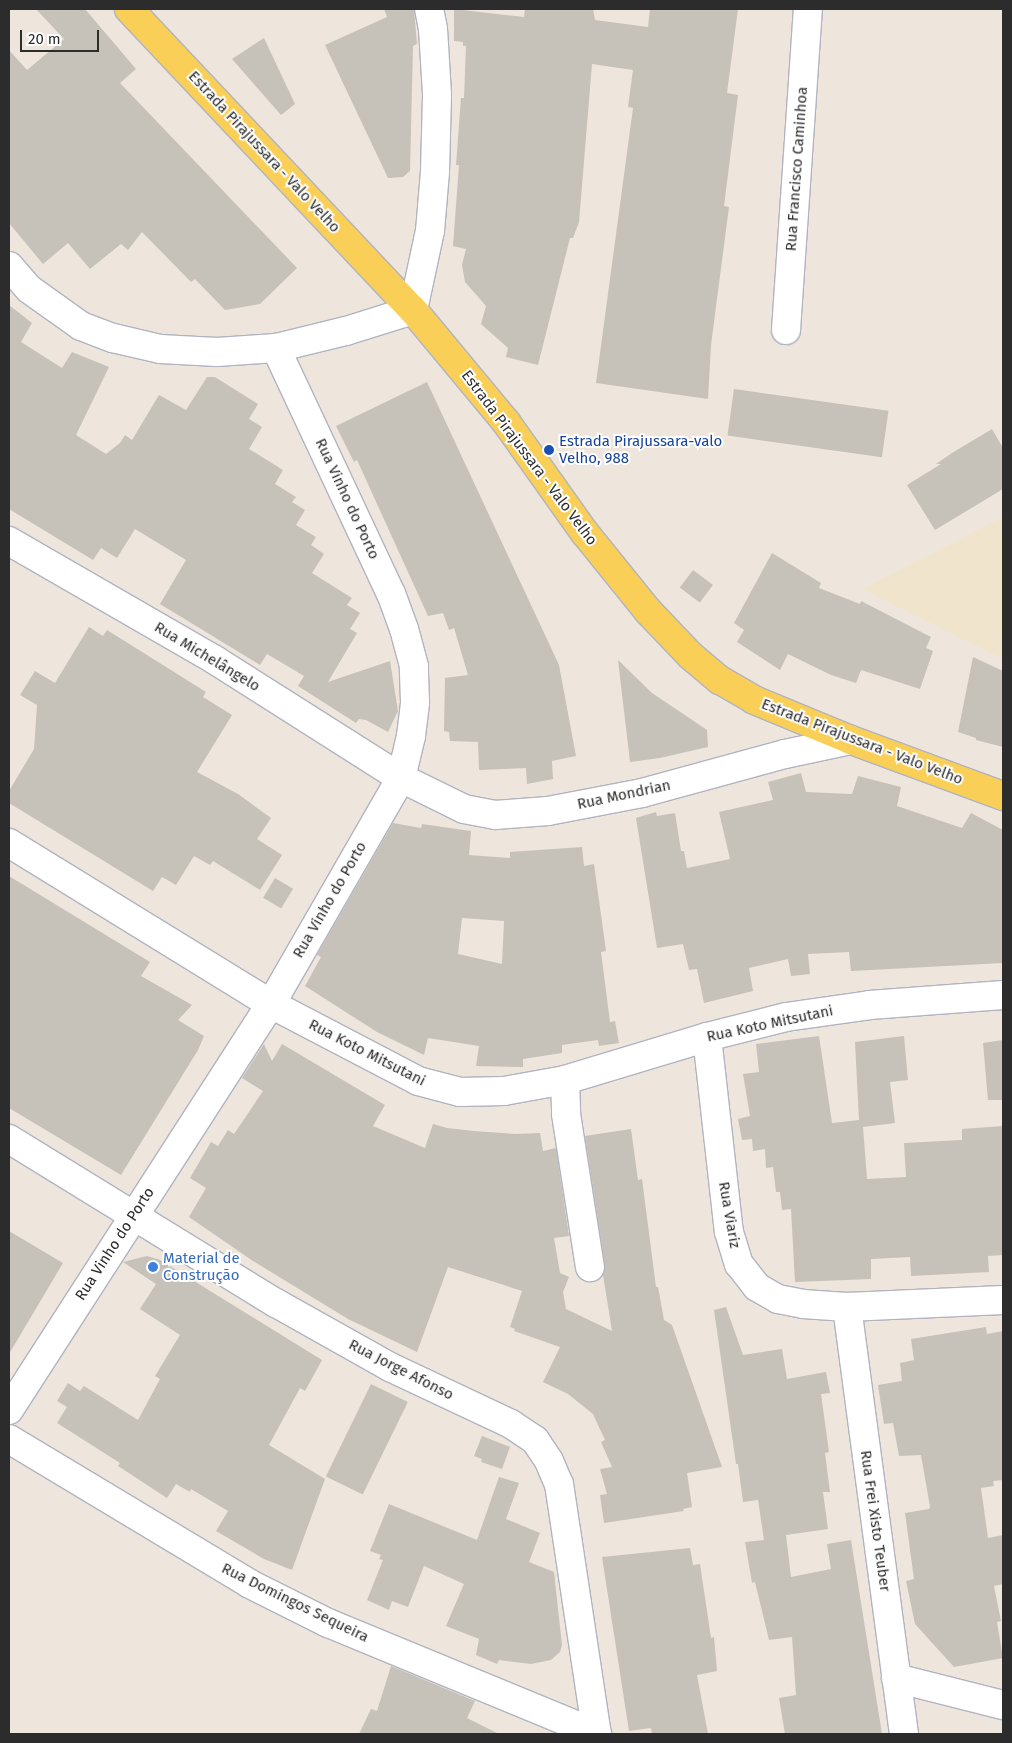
<!DOCTYPE html>
<meta charset="utf-8">
<style>
body{margin:0}
#map{position:relative;width:1012px;height:1743px;overflow:hidden;background:#eee6dd;font-family:"Fira Sans",sans-serif}
div>[style]{position:absolute}
[style*='--x']{left:calc(var(--x)*1px);top:calc(var(--y)*1px);width:calc(var(--w)*1px);rotate:calc(var(--a)*1deg)}
.education>*{inset:0;background:#f1e4cc}
.building>*{inset:0;background:#c6c1b9;transform-origin:0 0}
.roads{filter:drop-shadow(1px 0 #b1b4c0) drop-shadow(-1px 0 #b1b4c0) drop-shadow(0 1px #b1b4c0) drop-shadow(0 -1px #b1b4c0)}
.minor>*{height:28px;margin:-14px;padding:0 14px;transform-origin:14px;border-radius:14px;background:#fff}
.major>*{height:28px;margin:-14px;padding:0 14px;transform-origin:14px;border-radius:14px;background:#facf57}
.dots>*{width:14px;height:14px;translate:-50% -50%;box-sizing:border-box;border:2px solid #fff;border-radius:50%}
span{translate:-50% -50%;white-space:nowrap;text-align:center;line-height:1.15;-webkit-text-stroke:4px #fff;paint-order:stroke}
.street-label{font-size:15px;color:#2c2c2c}
.transit-label{font-size:15px;color:#164399}
.left{translate:0 -50%;text-align:left}
.shop-label{font-size:15px;color:#366cbe}
.frame{position:absolute;inset:0;border:10px solid #2c2c2c;pointer-events:none}
.scale{position:absolute;left:20px;top:30px;width:79px;height:22px;box-sizing:border-box;border:2px solid #2c2c2c;border-top:0;padding-left:6px;font-size:15px;line-height:18px;white-space:nowrap;color:#2c2c2c;-webkit-text-stroke:4px #fff;paint-order:stroke}
</style>
<div id="map">
<div class="education">
<i style="clip-path:polygon(1003px 517px,1003px 659px,862px 589px)"></i>
</div>
<div class="building">
<i style="clip-path:polygon(36px 9px,85px 9px,136px 69px,120px 83px,297px 268px,260px 304px,225px 310px,195px 279px,191px 282px,142px 232px,128px 250px,121px 244px,90px 269px,68px 243px,43px 264px,9px 223px,9px 50px,27px 70px,64px 39px)"></i>
<i style="clip-path:polygon(384px 9px,414px 9px,417px 44px,413px 46px,410px 171px,403px 177px,388px 178px,325px 45px,387px 17px)"></i>
<i style="clip-path:polygon(454px 9px,524px 17px,525px 9px,593px 9px,595px 20px,648px 27px,650px 9px,738px 9px,727px 93px,738px 95px,724px 206px,729px 207px,711px 345px,708px 399px,596px 383px,633px 108px,628px 107px,633px 70px,592px 64px,579px 222px,573px 238px,570px 238px,538px 365px,506px 357px,508px 348px,481px 324px,486px 306px,465px 282px,462px 265px,466px 249px,453px 246px,459px 165px,456px 165px,461px 98px,464px 98px,466px 46px,463px 46px,463px 42px,454px 41px)"></i>
<i style="clip-path:polygon(264px 38px,295px 104px,281px 115px,232px 59px)"></i>
<i style="clip-path:polygon(9px 305px,32px 323px,21px 342px,62px 368px,72px 352px,109px 367px,76px 435px,106px 454px,120px 443px,125px 435px,132px 440px,159px 395px,186px 410px,207px 377px,215px 377px,258px 404px,249px 419px,262px 427px,249px 449px,283px 470px,275px 484px,296px 497px,292px 502px,305px 510px,296px 525px,316px 537px,311px 545px,324px 554px,312px 573px,352px 598px,347px 605px,360px 613px,350px 629px,357px 633px,328px 682px,390px 661px,398px 711px,388px 732px,366px 720px,359px 719px,356px 723px,298px 686px,304px 676px,267px 654px,260px 665px,160px 604px,186px 560px,135px 529px,117px 558px,101px 548px,93px 560px,9px 509px)"></i>
<i style="clip-path:polygon(427px 382px,559px 665px,576px 756px,552px 761px,553px 779px,527px 784px,526px 768px,479px 770px,478px 742px,450px 741px,449px 732px,444px 731px,445px 678px,468px 675px,454px 628px,449px 630px,443px 613px,428px 616px,357px 460px,354px 462px,336px 426px)"></i>
<i style="left:734px;top:389px;width:156px;height:47px;rotate:8deg"></i>
<i style="clip-path:polygon(992px 429px,1003px 448px,1003px 489px,935px 530px,907px 485px,941px 464px,936px 464px,952px 453px)"></i>
<i style="clip-path:polygon(772px 553px,821px 583px,819px 588px,860px 604px,861px 601px,931px 637px,926px 648px,933px 651px,920px 689px,861px 670px,856px 683px,831px 675px,788px 654px,780px 670px,737px 642px,744px 630px,734px 623px)"></i>
<i style="left:693px;top:570px;width:25px;height:22px;rotate:37deg"></i>
<i style="clip-path:polygon(89px 627px,103px 636px,107px 630px,206px 692px,203px 697px,232px 715px,197px 772px,238px 794px,271px 818px,257px 839px,282px 855px,260px 890px,213px 861px,210px 865px,194px 856px,176px 885px,162px 877px,153px 891px,9px 803px,9px 791px,34px 749px,37px 705px,20px 695px,35px 671px,55px 683px)"></i>
<i style="clip-path:polygon(973px 657px,1003px 671px,1003px 747px,976px 740px,976px 738px,958px 732px)"></i>
<i style="clip-path:polygon(618px 660px,652px 693px,707px 730px,708px 747px,660px 758px,630px 762px)"></i>
<i style="clip-path:polygon(801px 773px,806px 792px,852px 794px,858px 776px,901px 787px,897px 806px,962px 828px,971px 813px,1003px 830px,1003px 963px,851px 971px,849px 952px,808px 954px,810px 974px,791px 976px,788px 959px,749px 968px,753px 991px,704px 1003px,697px 969px,689px 970px,683px 944px,657px 948px,636px 818px,656px 812px,657px 816px,675px 813px,681px 851px,684px 851px,687px 868px,730px 859px,719px 812px,773px 800px,768px 782px)"></i>
<i style="clip-path:polygon(evenodd,393px 823px,421px 828px,422px 824px,471px 831px,469px 855px,510px 858px,510px 852px,582px 847px,584px 866px,594px 864px,606px 951px,601px 952px,610px 1022px,615px 1021px,619px 1043px,599px 1046px,598px 1040px,562px 1045px,562px 1053px,523px 1059px,523px 1067px,476px 1066px,479px 1046px,428px 1038px,424px 1055px,377px 1032px,305px 986px,321px 957px,317px 955px,393px 823px,462px 918px,504px 921px,502px 964px,458px 954px,462px 918px)"></i>
<i style="clip-path:polygon(9px 876px,150px 962px,141px 976px,192px 1005px,178px 1020px,204px 1036px,198px 1050px,121px 1175px,9px 1108px)"></i>
<i style="left:275px;top:878px;width:21px;height:23px;rotate:31deg"></i>
<i style="clip-path:polygon(819px 1036px,832px 1123px,859px 1120px,855px 1042px,904px 1036px,908px 1080px,890px 1082px,895px 1123px,863px 1127px,867px 1179px,906px 1177px,904px 1143px,962px 1140px,962px 1129px,1003px 1126px,1003px 1255px,988px 1256px,989px 1272px,911px 1276px,910px 1257px,871px 1259px,871px 1279px,795px 1282px,791px 1209px,782px 1210px,780px 1192px,776px 1192px,773px 1167px,766px 1168px,765px 1149px,753px 1151px,752px 1139px,742px 1140px,738px 1119px,750px 1116px,743px 1074px,759px 1072px,756px 1044px)"></i>
<i style="clip-path:polygon(1003px 1040px,1003px 1100px,988px 1100px,983px 1043px)"></i>
<i style="clip-path:polygon(264px 1044px,272px 1061px,282px 1044px,385px 1105px,373px 1126px,425px 1148px,433px 1124px,447px 1128px,474px 1131px,516px 1134px,540px 1133px,543px 1151px,556px 1148px,569px 1236px,554px 1238px,560px 1273px,569px 1277px,563px 1292px,566px 1309px,612px 1331px,603px 1275px,605px 1265px,585px 1136px,631px 1129px,638px 1180px,642px 1179px,656px 1287px,658px 1287px,664px 1320px,672px 1325px,722px 1467px,687px 1473px,692px 1507px,683px 1509px,684px 1511px,604px 1523px,600px 1495px,607px 1494px,600px 1469px,612px 1467px,601px 1442px,605px 1440px,593px 1414px,568px 1394px,543px 1382px,560px 1347px,514px 1331px,515px 1329px,510px 1327px,522px 1291px,448px 1267px,417px 1352px,348px 1319px,253px 1261px,189px 1217px,206px 1188px,190px 1178px,211px 1142px,218px 1146px,228px 1130px,234px 1134px,263px 1091px,242px 1078px)"></i>
<i style="clip-path:polygon(9px 1231px,63px 1263px,9px 1354px)"></i>
<i style="clip-path:polygon(147px 1256px,160px 1260px,322px 1360px,305px 1391px,300px 1388px,269px 1445px,325px 1479px,292px 1570px,264px 1559px,216px 1531px,228px 1511px,191px 1489px,190px 1492px,176px 1484px,167px 1498px,118px 1466px,120px 1463px,57px 1423px,67px 1407px,57px 1401px,68px 1383px,80px 1391px,84px 1386px,138px 1420px,160px 1379px,155px 1376px,180px 1335px,140px 1309px,156px 1284px,123px 1262px)"></i>
<i style="clip-path:polygon(726px 1307px,743px 1355px,782px 1349px,787px 1379px,826px 1372px,830px 1393px,821px 1394px,829px 1452px,825px 1453px,830px 1492px,823px 1492px,828px 1529px,786px 1535px,791px 1577px,831px 1569px,827px 1544px,851px 1540px,882px 1734px,785px 1734px,779px 1698px,796px 1695px,792px 1637px,769px 1640px,755px 1582px,752px 1583px,745px 1542px,764px 1540px,758px 1500px,743px 1502px,738px 1464px,736px 1464px,714px 1310px)"></i>
<i style="clip-path:polygon(986px 1327px,987px 1334px,1003px 1331px,1003px 1480px,993px 1481px,994px 1486px,981px 1488px,988px 1538px,1003px 1535px,1003px 1584px,994px 1586px,1001px 1621px,997px 1622px,1003px 1658px,954px 1667px,915px 1624px,906px 1581px,914px 1579px,905px 1513px,929px 1509px,930px 1507px,921px 1455px,899px 1456px,893px 1423px,884px 1424px,878px 1385px,902px 1381px,900px 1363px,914px 1360px,911px 1339px)"></i>
<i style="left:371px;top:1384px;width:41px;height:103px;rotate:26deg"></i>
<i style="clip-path:polygon(482px 1436px,510px 1447px,502px 1469px,481px 1462px,482px 1459px,474px 1456px)"></i>
<i style="clip-path:polygon(499px 1477px,519px 1483px,506px 1519px,540px 1533px,529px 1562px,554px 1572px,562px 1645px,560px 1652px,551px 1660px,531px 1664px,499px 1660px,497px 1664px,476px 1655px,479px 1639px,446px 1626px,464px 1584px,424px 1566px,408px 1607px,392px 1601px,389px 1610px,367px 1600px,383px 1560px,379px 1559px,381px 1555px,370px 1551px,389px 1504px,477px 1540px)"></i>
<i style="clip-path:polygon(690px 1548px,693px 1565px,700px 1564px,711px 1638px,714px 1637px,717px 1671px,697px 1675px,708px 1734px,652px 1734px,651px 1728px,629px 1731px,602px 1557px)"></i>
<i style="clip-path:polygon(391px 1666px,475px 1701px,467px 1718px,499px 1734px,359px 1734px,371px 1709px,377px 1711px)"></i>
</div>
<div class="roads">
<div class="minor">
<i style="--x:9;--y:266;--w:30;--a:49"></i>
<i style="--x:29;--y:289;--w:64;--a:35.4"></i>
<i style="--x:81;--y:326;--w:34;--a:21"></i>
<i style="--x:113;--y:338;--w:48;--a:13.2"></i>
<i style="--x:160;--y:349;--w:57;--a:3"></i>
<i style="--x:217;--y:352;--w:59;--a:-3.9"></i>
<i style="--x:276;--y:348;--w:72;--a:-13.7"></i>
<i style="--x:346;--y:331;--w:70;--a:-17.4"></i>
<i style="--x:413;--y:310;--w:81;--a:-77.9"></i>
<i style="--x:430;--y:231;--w:59;--a:-85.2"></i>
<i style="--x:435;--y:172;--w:78;--a:-88.5"></i>
<i style="--x:437;--y:94;--w:65;--a:-93.5"></i>
<i style="--x:433;--y:29;--w:20;--a:-101"></i>
<i style="--x:786;--y:330;--w:322;--a:-86.1"></i>
<i style="--x:9;--y:541;--w:238;--a:30"></i>
<i style="--x:215;--y:660;--w:220;--a:32.4"></i>
<i style="--x:401;--y:778;--w:70;--a:26.2"></i>
<i style="--x:464;--y:809;--w:32;--a:11"></i>
<i style="--x:495;--y:815;--w:53;--a:-4.3"></i>
<i style="--x:548;--y:811;--w:96;--a:-10.8"></i>
<i style="--x:642;--y:793;--w:148;--a:-15.3"></i>
<i style="--x:785;--y:754;--w:67;--a:-12"></i>
<i style="--x:9;--y:843;--w:308;--a:31.6"></i>
<i style="--x:271;--y:1004;--w:166;--a:27.6"></i>
<i style="--x:418;--y:1081;--w:43;--a:14.7"></i>
<i style="--x:460;--y:1092;--w:44;--a:-1.3"></i>
<i style="--x:504;--y:1091;--w:62;--a:-10.2"></i>
<i style="--x:565;--y:1080;--w:148;--a:-16.8"></i>
<i style="--x:707;--y:1037;--w:81;--a:-14.2"></i>
<i style="--x:786;--y:1017;--w:85;--a:-8.1"></i>
<i style="--x:870;--y:1005;--w:133;--a:-4.3"></i>
<i style="--x:707;--y:1037;--w:196;--a:83.6"></i>
<i style="--x:729;--y:1232;--w:34;--a:73"></i>
<i style="--x:739;--y:1264;--w:29;--a:52"></i>
<i style="--x:757;--y:1287;--w:24;--a:30"></i>
<i style="--x:778;--y:1299;--w:25;--a:11"></i>
<i style="--x:803;--y:1304;--w:44;--a:3.9"></i>
<i style="--x:847;--y:1307;--w:156;--a:-2.6"></i>
<i style="--x:565;--y:1080;--w:34;--a:88"></i>
<i style="--x:566;--y:1114;--w:155;--a:81.1"></i>
<i style="--x:9;--y:1139;--w:313;--a:31.6"></i>
<i style="--x:276;--y:1303;--w:131;--a:29.3"></i>
<i style="--x:390;--y:1367;--w:134;--a:25.2"></i>
<i style="--x:511;--y:1424;--w:29;--a:34"></i>
<i style="--x:535;--y:1440;--w:25;--a:56"></i>
<i style="--x:549;--y:1461;--w:25;--a:67"></i>
<i style="--x:559;--y:1484;--w:253;--a:81.4"></i>
<i style="--x:847;--y:1307;--w:431;--a:82.4"></i>
<i style="--x:9;--y:1410;--w:483;--a:-57.2"></i>
<i style="--x:271;--y:1004;--w:261;--a:-60.1"></i>
<i style="--x:401;--y:778;--w:43;--a:-76.6"></i>
<i style="--x:411;--y:736;--w:34;--a:-83"></i>
<i style="--x:415;--y:702;--w:36;--a:-92"></i>
<i style="--x:414;--y:666;--w:38;--a:-105"></i>
<i style="--x:404;--y:629;--w:37;--a:-110"></i>
<i style="--x:391;--y:594;--w:272;--a:-115.1"></i>
<i style="--x:9;--y:1439;--w:281;--a:31"></i>
<i style="--x:250;--y:1584;--w:87;--a:26.6"></i>
<i style="--x:328;--y:1623;--w:291;--a:22.4"></i>
<i style="--x:896;--y:1678;--w:110;--a:14.2"></i>
</div>
<div class="major">
<i style="--x:129;--y:9;--w:414;--a:46.7"></i>
<i style="--x:413;--y:310;--w:146;--a:50.3"></i>
<i style="--x:506;--y:422;--w:136;--a:54.6"></i>
<i style="--x:585;--y:533;--w:100;--a:51.1"></i>
<i style="--x:648;--y:611;--w:62;--a:46.3"></i>
<i style="--x:691;--y:656;--w:38;--a:40"></i>
<i style="--x:720;--y:680;--w:39;--a:30"></i>
<i style="--x:754;--y:700;--w:105;--a:22.4"></i>
<i style="--x:851;--y:740;--w:162;--a:20.2"></i>
</div>
</div>
<div class="dots">
<i style="left:549px;top:450px;background:#1a4fb4"></i>
<i style="left:153px;top:1267px;background:#3f7fe0"></i>
</div>
<div class="street-label">
<span style="left:264px;top:152px;rotate:47deg">Estrada Pirajussara - Valo Velho</span>
<span style="left:797px;top:169px;rotate:-86deg">Rua Francisco Caminhoa</span>
<span style="left:529px;top:458px;rotate:53deg">Estrada Pirajussara - Valo Velho</span>
<span style="left:347px;top:499px;rotate:65deg">Rua Vinho do Porto</span>
<span style="left:207px;top:657px;rotate:31deg">Rua Michelângelo</span>
<span style="left:862px;top:742px;rotate:21deg">Estrada Pirajussara - Valo Velho</span>
<span style="left:624px;top:795px;rotate:-12deg">Rua Mondrian</span>
<span style="left:330px;top:900px;rotate:-60deg">Rua Vinho do Porto</span>
<span style="left:770px;top:1024px;rotate:-12deg">Rua Koto Mitsutani</span>
<span style="left:367px;top:1053px;rotate:27deg">Rua Koto Mitsutani</span>
<span style="left:729px;top:1215px;rotate:80deg">Rua Viariz</span>
<span style="left:115px;top:1244px;rotate:-57deg">Rua Vinho do Porto</span>
<span style="left:401px;top:1370px;rotate:27deg">Rua Jorge Afonso</span>
<span style="left:875px;top:1521px;rotate:82deg">Rua Frei Xisto Teuber</span>
<span style="left:295px;top:1603px;rotate:26deg">Rua Domingos Sequeira</span>
</div>
<div class="transit-label">
<span class="left" style="left:559px;top:450px">Estrada Pirajussara-valo<br>Velho, 988</span>
</div>
<div class="shop-label">
<span class="left" style="left:163px;top:1267px">Material de<br>Construção</span>
</div>
<div class="frame"></div>
<div class="scale">20 m</div>
</div>
